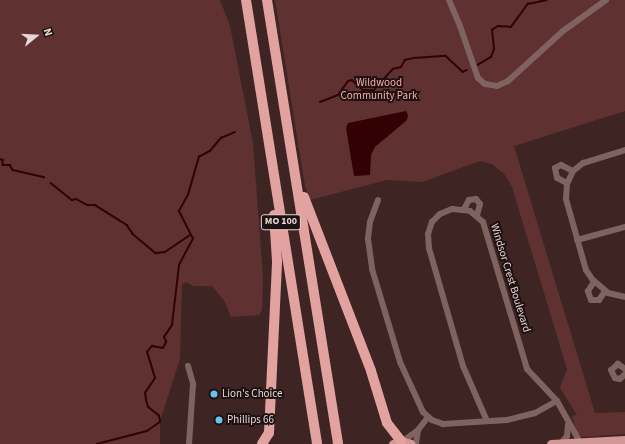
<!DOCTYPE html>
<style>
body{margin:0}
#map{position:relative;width:625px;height:444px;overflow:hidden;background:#3e2523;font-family:"Source Sans 3",sans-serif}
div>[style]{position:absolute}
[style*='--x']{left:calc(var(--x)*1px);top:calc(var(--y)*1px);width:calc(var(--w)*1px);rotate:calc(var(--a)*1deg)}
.green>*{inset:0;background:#5f3130}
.water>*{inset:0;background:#330004}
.stream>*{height:1.5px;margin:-0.75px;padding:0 0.75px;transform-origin:0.75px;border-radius:0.75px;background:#330004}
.minor>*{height:6px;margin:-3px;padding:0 3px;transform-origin:3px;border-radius:3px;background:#7f6361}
.primary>*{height:9px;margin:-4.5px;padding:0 4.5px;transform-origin:4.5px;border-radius:4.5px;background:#d29895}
.trunk>*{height:10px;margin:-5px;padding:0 5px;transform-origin:5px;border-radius:5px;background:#e2a29f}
.dots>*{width:11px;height:11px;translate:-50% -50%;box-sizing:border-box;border:2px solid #1d1111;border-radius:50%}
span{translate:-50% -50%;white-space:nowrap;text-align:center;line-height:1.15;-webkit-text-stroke:4px #1d1111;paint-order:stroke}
.shield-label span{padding:1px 3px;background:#1d1111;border:1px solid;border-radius:3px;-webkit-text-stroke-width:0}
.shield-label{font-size:10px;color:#e7d6d4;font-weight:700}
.park-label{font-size:11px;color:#f8aca8}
.street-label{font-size:11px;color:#e7d6d4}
.poi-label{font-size:11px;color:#e7d6d4}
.left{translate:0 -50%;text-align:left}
.north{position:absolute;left:16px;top:16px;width:40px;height:40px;-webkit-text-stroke:3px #1d1111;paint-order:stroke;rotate:72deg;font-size:11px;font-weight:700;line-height:16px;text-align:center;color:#e7d6d4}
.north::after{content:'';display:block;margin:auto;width:14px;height:18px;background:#e7d6d4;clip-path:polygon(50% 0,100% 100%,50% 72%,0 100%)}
</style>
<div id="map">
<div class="green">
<i style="clip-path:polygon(0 0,220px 0,230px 26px,253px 143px,263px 277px,262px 310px,259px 315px,231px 317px,225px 302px,212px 286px,193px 286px,186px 282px,182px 284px,180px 359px,160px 421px,160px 444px,0 444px)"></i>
<i style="clip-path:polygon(275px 0,625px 0,625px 111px,514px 146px,595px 413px,625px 412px,625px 434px,582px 437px,578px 435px,572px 416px,577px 415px,560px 388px,567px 369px,512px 187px,505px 175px,492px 164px,480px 161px,422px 182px,387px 180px,310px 200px,305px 186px)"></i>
</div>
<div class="water">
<i style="clip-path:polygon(406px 111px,408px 115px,407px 120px,375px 147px,371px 155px,370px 175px,354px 176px,346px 128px,348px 123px)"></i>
</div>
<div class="stream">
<i style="--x:476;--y:66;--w:17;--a:-31"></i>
<i style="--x:491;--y:57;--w:9;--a:-69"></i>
<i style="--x:494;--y:49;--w:19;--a:-96"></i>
<i style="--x:492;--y:30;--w:7;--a:-34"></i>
<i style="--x:498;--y:26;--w:13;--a:4"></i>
<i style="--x:511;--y:27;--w:29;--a:-54"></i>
<i style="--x:528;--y:4;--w:19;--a:-12"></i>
<i style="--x:320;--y:102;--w:19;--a:-21"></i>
<i style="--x:338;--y:95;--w:17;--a:-54"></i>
<i style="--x:348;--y:81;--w:4;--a:-14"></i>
<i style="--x:352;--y:80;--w:15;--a:42"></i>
<i style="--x:363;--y:90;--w:11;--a:0"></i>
<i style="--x:374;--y:90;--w:28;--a:-48"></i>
<i style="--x:393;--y:69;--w:8;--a:-14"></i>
<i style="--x:401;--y:67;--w:8;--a:-60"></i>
<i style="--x:405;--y:60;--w:9;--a:-13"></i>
<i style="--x:414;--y:58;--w:32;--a:-4"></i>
<i style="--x:446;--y:56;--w:23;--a:43"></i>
<i style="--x:463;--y:72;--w:4;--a:-27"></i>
<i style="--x:0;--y:159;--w:3;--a:18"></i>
<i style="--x:3;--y:160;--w:5;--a:90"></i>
<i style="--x:3;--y:165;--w:7;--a:0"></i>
<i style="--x:10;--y:165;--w:6;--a:59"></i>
<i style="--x:13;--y:170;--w:32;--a:13"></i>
<i style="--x:51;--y:183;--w:27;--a:39"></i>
<i style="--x:72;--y:200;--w:4;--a:-14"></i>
<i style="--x:76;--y:199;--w:13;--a:27"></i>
<i style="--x:88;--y:205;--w:7;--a:0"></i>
<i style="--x:95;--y:205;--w:38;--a:32"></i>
<i style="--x:127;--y:225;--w:11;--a:56"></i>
<i style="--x:133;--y:234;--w:30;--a:40"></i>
<i style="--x:156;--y:253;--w:9;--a:-6"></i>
<i style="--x:165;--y:252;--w:30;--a:-34"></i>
<i style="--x:97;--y:444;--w:52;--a:-14.6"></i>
<i style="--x:147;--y:431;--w:16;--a:-35"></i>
<i style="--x:160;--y:422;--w:6;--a:-99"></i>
<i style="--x:159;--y:416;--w:14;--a:-141"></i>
<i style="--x:148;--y:407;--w:7;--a:-106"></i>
<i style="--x:146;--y:400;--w:7;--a:-98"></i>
<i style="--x:145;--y:393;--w:18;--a:-56"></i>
<i style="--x:155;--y:378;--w:27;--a:-107"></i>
<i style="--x:147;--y:352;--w:8;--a:-50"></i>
<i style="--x:152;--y:346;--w:11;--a:10"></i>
<i style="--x:163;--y:348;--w:7;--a:-63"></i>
<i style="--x:166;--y:342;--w:5;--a:-112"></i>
<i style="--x:164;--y:337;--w:14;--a:-56"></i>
<i style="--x:172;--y:325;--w:60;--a:-83.3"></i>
<i style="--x:179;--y:265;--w:30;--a:-62"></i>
<i style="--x:193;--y:239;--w:31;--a:-117"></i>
<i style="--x:179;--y:211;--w:18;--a:-61"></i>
<i style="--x:188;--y:195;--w:40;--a:-74"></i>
<i style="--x:199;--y:157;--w:13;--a:-29"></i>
<i style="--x:210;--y:151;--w:17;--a:-50"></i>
<i style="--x:221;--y:138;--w:15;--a:-23"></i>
</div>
<div class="minor">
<i style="--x:449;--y:0;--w:28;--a:67"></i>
<i style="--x:460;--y:26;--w:55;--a:70.9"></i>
<i style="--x:478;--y:78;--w:9;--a:41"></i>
<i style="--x:485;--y:84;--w:12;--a:9"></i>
<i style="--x:497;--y:86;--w:12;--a:-24"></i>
<i style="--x:508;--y:81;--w:74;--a:-42.3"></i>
<i style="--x:563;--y:31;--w:53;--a:-35.8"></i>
<i style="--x:625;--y:150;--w:44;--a:162.8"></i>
<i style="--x:583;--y:163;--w:13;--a:141"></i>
<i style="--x:573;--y:171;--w:14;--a:115"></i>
<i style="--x:567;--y:184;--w:15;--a:94"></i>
<i style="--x:566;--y:199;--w:74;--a:74.3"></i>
<i style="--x:586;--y:270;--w:11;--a:56"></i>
<i style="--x:592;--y:279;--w:21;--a:41"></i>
<i style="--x:608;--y:293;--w:17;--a:13"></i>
<i style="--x:567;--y:183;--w:11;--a:-153"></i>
<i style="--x:557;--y:178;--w:10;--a:-101"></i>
<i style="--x:555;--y:168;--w:7;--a:-27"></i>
<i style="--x:561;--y:165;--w:13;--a:27"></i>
<i style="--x:378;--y:200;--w:23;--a:110"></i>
<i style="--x:370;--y:222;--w:17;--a:97"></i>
<i style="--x:368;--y:239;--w:30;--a:82"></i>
<i style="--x:372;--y:269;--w:97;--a:73.2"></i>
<i style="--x:400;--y:362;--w:55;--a:65.3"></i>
<i style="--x:423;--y:412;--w:12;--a:42"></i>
<i style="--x:432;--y:420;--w:12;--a:20"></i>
<i style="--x:443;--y:424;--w:64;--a:-3.6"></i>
<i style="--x:507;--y:420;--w:29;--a:-14"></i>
<i style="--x:535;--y:413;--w:25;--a:-29"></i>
<i style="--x:464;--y:209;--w:10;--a:-61"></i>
<i style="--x:469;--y:200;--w:7;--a:-8"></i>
<i style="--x:476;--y:199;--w:6;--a:51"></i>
<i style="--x:480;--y:204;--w:11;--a:105"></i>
<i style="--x:577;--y:240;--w:50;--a:-15.2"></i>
<i style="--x:594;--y:282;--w:11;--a:124"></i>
<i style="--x:588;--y:291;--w:9;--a:72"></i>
<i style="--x:591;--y:300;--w:8;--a:0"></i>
<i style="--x:599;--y:300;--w:11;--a:-56"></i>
<i style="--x:188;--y:366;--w:19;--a:74"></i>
<i style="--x:193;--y:384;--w:60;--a:93.8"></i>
<i style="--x:625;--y:369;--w:9;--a:-144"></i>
<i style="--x:618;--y:364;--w:9;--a:139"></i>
<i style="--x:611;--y:370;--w:9;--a:63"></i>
<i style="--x:615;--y:378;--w:5;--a:11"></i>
<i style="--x:620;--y:379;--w:7;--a:-45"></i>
<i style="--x:487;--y:421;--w:60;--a:-113.6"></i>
<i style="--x:463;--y:366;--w:123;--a:-106.1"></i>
<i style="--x:429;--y:248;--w:14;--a:-94"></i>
<i style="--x:428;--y:234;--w:13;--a:-72"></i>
<i style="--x:432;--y:222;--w:11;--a:-45"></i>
<i style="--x:440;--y:214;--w:13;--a:-23"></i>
<i style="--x:452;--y:209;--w:18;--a:6"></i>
<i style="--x:470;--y:211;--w:17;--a:40"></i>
<i style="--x:483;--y:222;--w:153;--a:73.3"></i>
<i style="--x:527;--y:369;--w:44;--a:46.8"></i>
<i style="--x:557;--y:401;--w:47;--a:60.7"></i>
<i style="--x:403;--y:441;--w:19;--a:-36"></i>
<i style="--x:418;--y:430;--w:16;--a:-52"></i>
<i style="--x:561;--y:443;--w:9;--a:-49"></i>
<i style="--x:567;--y:436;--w:11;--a:-85"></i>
<i style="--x:416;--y:444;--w:14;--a:-82"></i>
</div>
<div class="primary">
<i style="--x:393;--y:444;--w:9;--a:-21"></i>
<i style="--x:401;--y:441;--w:10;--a:17"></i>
<i style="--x:551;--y:444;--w:74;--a:-3.1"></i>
</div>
<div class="trunk">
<i style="--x:246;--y:0;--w:450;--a:80.9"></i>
<i style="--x:267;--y:0;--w:450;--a:80.9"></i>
<i style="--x:304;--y:197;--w:186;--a:68.9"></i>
<i style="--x:371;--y:371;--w:54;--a:72.9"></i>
<i style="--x:387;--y:423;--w:23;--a:52"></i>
<i style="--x:262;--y:444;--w:13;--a:-58"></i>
<i style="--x:269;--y:433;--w:172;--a:-87.3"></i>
<i style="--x:277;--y:261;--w:46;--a:-93.7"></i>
</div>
<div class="dots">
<i style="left:214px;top:394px;background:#69c3f1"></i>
<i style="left:219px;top:420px;background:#69c3f1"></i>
</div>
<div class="shield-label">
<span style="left:281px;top:222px">MO 100</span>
</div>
<div class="park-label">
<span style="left:379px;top:90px">Wildwood<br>Community Park</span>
</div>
<div class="street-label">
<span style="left:510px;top:278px;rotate:73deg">Windsor Crest Boulevard</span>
</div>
<div class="poi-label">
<span class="left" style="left:222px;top:394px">Lion's Choice</span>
<span class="left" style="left:227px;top:420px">Phillips 66</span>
</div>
<div class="north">N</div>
</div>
